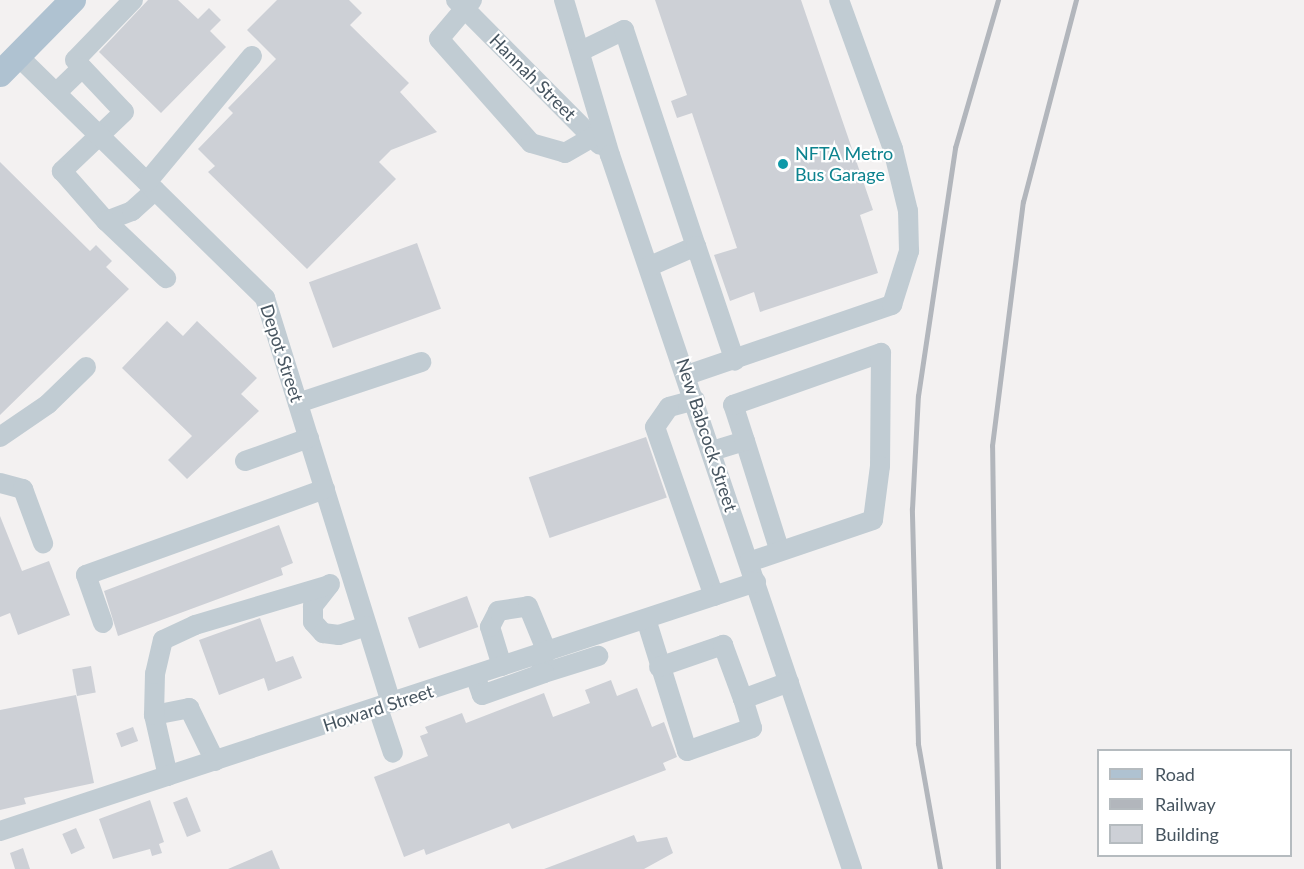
<!DOCTYPE html>
<style>
body{margin:0}
#map{position:relative;width:1304px;height:869px;overflow:hidden;background:#f3f1f1;font-family:Lato,sans-serif}
div>[style]{position:absolute}
[style*='--x']{left:calc(var(--x)*1px);top:calc(var(--y)*1px);width:calc(var(--w)*1px);rotate:calc(var(--a)*1deg)}
.building>*{inset:0;background:#cdd0d6;transform-origin:0 0}
.minor>*{height:20px;margin:-10px;padding:0 10px;transform-origin:10px;border-radius:10px;background:#c1ccd3}
.major>*{height:26px;margin:-13px;padding:0 13px;transform-origin:13px;border-radius:13px;background:#afc2d1}
.rail>*{height:4.5px;margin:-2.25px;padding:0 2.25px;transform-origin:2.25px;border-radius:2.25px;background:#b2b6bc}
.dots>*{width:16px;height:16px;translate:-50% -50%;box-sizing:border-box;border:3px solid #fff;border-radius:50%}
span{translate:-50% -50%;white-space:nowrap;text-align:center;line-height:1.15;-webkit-text-stroke:4.5px #fff;paint-order:stroke}
.street-label{font-size:18px;color:#475560}
.culture-label{font-size:18px;color:#0d838f}
.left{translate:0 -50%;text-align:left}
.legend{position:absolute;left:1097px;top:749px;width:195px;height:108px;box-sizing:border-box;background:#fff;border:2px solid #b5bbbf;margin:0;padding:8px 10px;list-style:none;font-size:18px;color:#475560}
.legend li{display:flex;align-items:center;gap:12px;height:30px}
.legend b{width:30px;border:2px solid #b5bbbf}
</style>
<div id="map">
<div class="building">
<i style="clip-path:polygon(148px 0,178px 0,198px 19px,209px 8px,221px 20px,210px 31px,226px 47px,161px 113px,99px 52px)"></i>
<i style="clip-path:polygon(277px 0,349px 0,362px 13px,350px 25px,409px 83px,400px 92px,437px 132px,391px 150px,379px 162px,396px 179px,307px 269px,208px 172px,215px 166px,198px 149px,233px 113px,228px 108px,276px 59px,247px 30px)"></i>
<i style="clip-path:polygon(655px 0,801px 0,873px 210px,860px 215px,878px 273px,760px 312px,754px 292px,730px 301px,714px 255px,737px 248px,692px 113px,677px 118px,671px 101px,687px 95px)"></i>
<i style="clip-path:polygon(0 162px,90px 251px,96px 245px,112px 261px,106px 267px,129px 289px,0 415px)"></i>
<i style="left:417px;top:243px;width:70px;height:115px;rotate:70deg"></i>
<i style="clip-path:polygon(167px 321px,183px 336px,197px 321px,257px 378px,241px 394px,259px 411px,187px 479px,168px 460px,192px 436px,122px 368px)"></i>
<i style="left:646px;top:437px;width:64px;height:124px;rotate:71deg"></i>
<i style="clip-path:polygon(0 516px,22px 571px,49px 561px,70px 615px,18px 635px,10px 613px,0 617px)"></i>
<i style="clip-path:polygon(279px 525px,293px 563px,281px 568px,283px 575px,118px 636px,104px 591px)"></i>
<i style="left:467px;top:596px;width:33px;height:63px;rotate:70deg"></i>
<i style="clip-path:polygon(260px 618px,276px 662px,293px 656px,302px 678px,268px 691px,264px 678px,219px 695px,199px 640px)"></i>
<i style="left:91px;top:666px;width:27px;height:19px;rotate:80deg"></i>
<i style="clip-path:polygon(611px 680px,617px 696px,637px 688px,652px 727px,664px 722px,677px 757px,663px 763px,666px 770px,512px 829px,509px 823px,426px 855px,424px 849px,404px 857px,374px 777px,428px 756px,420px 736px,428px 733px,425px 727px,462px 713px,466px 723px,544px 693px,553px 717px,590px 703px,585px 690px)"></i>
<i style="clip-path:polygon(76px 695px,94px 783px,24px 798px,26px 804px,0 810px,0 710px)"></i>
<i style="left:133px;top:727px;width:15px;height:18px;rotate:70deg"></i>
<i style="left:187px;top:797px;width:37px;height:15px;rotate:68deg"></i>
<i style="clip-path:polygon(150px 800px,164px 842px,159px 844px,162px 853px,152px 856px,150px 849px,113px 859px,99px 819px)"></i>
<i style="left:76px;top:828px;width:22px;height:15px;rotate:66deg"></i>
<i style="clip-path:polygon(634px 835px,637px 842px,667px 837px,673px 853px,644px 869px,544px 869px)"></i>
<i style="clip-path:polygon(23px 848px,30px 869px,15px 869px,10px 853px)"></i>
<i style="clip-path:polygon(272px 850px,280px 869px,228px 869px)"></i>
</div>
<div class="minor">
<i style="--x:133;--y:0;--w:83;--a:134"></i>
<i style="--x:75;--y:60;--w:71;--a:46.7"></i>
<i style="--x:124;--y:112;--w:86;--a:136.4"></i>
<i style="--x:62;--y:171;--w:67;--a:48.7"></i>
<i style="--x:106;--y:221;--w:28;--a:-21"></i>
<i style="--x:132;--y:211;--w:31;--a:-42"></i>
<i style="--x:456;--y:0;--w:204;--a:45.2"></i>
<i style="--x:472;--y:0;--w:51;--a:130.2"></i>
<i style="--x:439;--y:39;--w:139;--a:48.5"></i>
<i style="--x:531;--y:143;--w:35;--a:16"></i>
<i style="--x:565;--y:153;--w:32;--a:-30"></i>
<i style="--x:564;--y:0;--w:162;--a:73.5"></i>
<i style="--x:610;--y:155;--w:754;--a:71.28"></i>
<i style="--x:581;--y:51;--w:48;--a:-26"></i>
<i style="--x:624;--y:30;--w:228;--a:71.6"></i>
<i style="--x:18;--y:56;--w:346;--a:44.4"></i>
<i style="--x:265;--y:298;--w:424;--a:72.7"></i>
<i style="--x:56;--y:93;--w:36;--a:-44"></i>
<i style="--x:147;--y:182;--w:164;--a:-50.2"></i>
<i style="--x:106;--y:221;--w:83;--a:43.5"></i>
<i style="--x:650;--y:266;--w:50;--a:-23.5"></i>
<i style="--x:696;--y:246;--w:121;--a:71.3"></i>
<i style="--x:687;--y:375;--w:217;--a:-18.9"></i>
<i style="--x:892;--y:305;--w:57;--a:-72.5"></i>
<i style="--x:909;--y:251;--w:40;--a:-91.4"></i>
<i style="--x:908;--y:211;--w:64;--a:-103.6"></i>
<i style="--x:893;--y:149;--w:158;--a:-109.9"></i>
<i style="--x:695;--y:400;--w:27;--a:165"></i>
<i style="--x:669;--y:407;--w:24;--a:125"></i>
<i style="--x:655;--y:427;--w:179;--a:70.8"></i>
<i style="--x:298;--y:403;--w:130;--a:-18.4"></i>
<i style="--x:0;--y:437;--w:58;--a:-34.5"></i>
<i style="--x:48;--y:404;--w:53;--a:-44.2"></i>
<i style="--x:745;--y:441;--w:113;--a:72.5"></i>
<i style="--x:712;--y:451;--w:34;--a:-17"></i>
<i style="--x:745;--y:441;--w:38;--a:-108"></i>
<i style="--x:733;--y:405;--w:157;--a:-19.4"></i>
<i style="--x:881;--y:353;--w:113;--a:90.5"></i>
<i style="--x:880;--y:466;--w:54;--a:97.4"></i>
<i style="--x:873;--y:520;--w:131;--a:161.3"></i>
<i style="--x:245;--y:461;--w:68;--a:-19.8"></i>
<i style="--x:0;--y:483;--w:24;--a:15"></i>
<i style="--x:23;--y:489;--w:58;--a:69.7"></i>
<i style="--x:330;--y:584;--w:28;--a:128"></i>
<i style="--x:313;--y:606;--w:16;--a:90"></i>
<i style="--x:313;--y:622;--w:15;--a:48"></i>
<i style="--x:323;--y:633;--w:16;--a:7"></i>
<i style="--x:339;--y:635;--w:29;--a:-18"></i>
<i style="--x:646;--y:619;--w:138;--a:72.7"></i>
<i style="--x:687;--y:751;--w:69;--a:-19.5"></i>
<i style="--x:752;--y:728;--w:30;--a:-107"></i>
<i style="--x:743;--y:699;--w:49;--a:-20.3"></i>
<i style="--x:103;--y:623;--w:51;--a:-109.5"></i>
<i style="--x:86;--y:575;--w:254;--a:-19.8"></i>
<i style="--x:541;--y:663;--w:10;--a:73"></i>
<i style="--x:544;--y:673;--w:57;--a:-17.5"></i>
<i style="--x:502;--y:666;--w:41;--a:-107.1"></i>
<i style="--x:490;--y:627;--w:18;--a:-63"></i>
<i style="--x:498;--y:611;--w:30;--a:-9"></i>
<i style="--x:528;--y:606;--w:50;--a:67.6"></i>
<i style="--x:659;--y:667;--w:68;--a:-19"></i>
<i style="--x:723;--y:645;--w:58;--a:69.7"></i>
<i style="--x:475;--y:675;--w:21;--a:71"></i>
<i style="--x:482;--y:695;--w:66;--a:-19.5"></i>
<i style="--x:378;--y:708;--w:47;--a:71.6"></i>
<i style="--x:154;--y:715;--w:36;--a:-11"></i>
<i style="--x:189;--y:708;--w:59;--a:63.9"></i>
<i style="--x:168;--y:776;--w:63;--a:-102.9"></i>
<i style="--x:154;--y:715;--w:41;--a:-88.6"></i>
<i style="--x:155;--y:674;--w:35;--a:-77"></i>
<i style="--x:163;--y:640;--w:35;--a:-25"></i>
<i style="--x:195;--y:625;--w:140;--a:-16.6"></i>
<i style="--x:0;--y:831;--w:796;--a:-18.23"></i>
</div>
<div class="major">
<i style="--x:0;--y:74;--w:104;--a:-45.4"></i>
</div>
<div class="rail">
<i style="--x:940;--y:869;--w:127;--a:-100"></i>
<i style="--x:918;--y:744;--w:235;--a:-91.5"></i>
<i style="--x:912;--y:509;--w:113;--a:-87"></i>
<i style="--x:918;--y:396;--w:251;--a:-81.5"></i>
<i style="--x:955;--y:148;--w:154;--a:-73.8"></i>
<i style="--x:998;--y:869;--w:423;--a:-90.8"></i>
<i style="--x:992;--y:446;--w:246;--a:-82.8"></i>
<i style="--x:1023;--y:202;--w:209;--a:-75.3"></i>
</div>
<div class="dots">
<i style="left:783px;top:164px;background:#0f9aa8"></i>
</div>
<div class="street-label">
<span style="left:533px;top:77px;rotate:45deg">Hannah Street</span>
<span style="left:282px;top:353px;rotate:72deg">Depot Street</span>
<span style="left:707px;top:435px;rotate:72deg">New Babcock Street</span>
<span style="left:378px;top:708px;rotate:-18deg">Howard Street</span>
</div>
<div class="culture-label">
<span class="left" style="left:795px;top:164px">NFTA Metro<br>Bus Garage</span>
</div>
<ul class="legend">
<li><b style="height:8px;background:#afc2d1"></b>Road</li>
<li><b style="height:8px;background:#b2b6bc"></b>Railway</li>
<li><b style="height:16px;background:#cdd0d6"></b>Building</li>
</ul>
</div>
